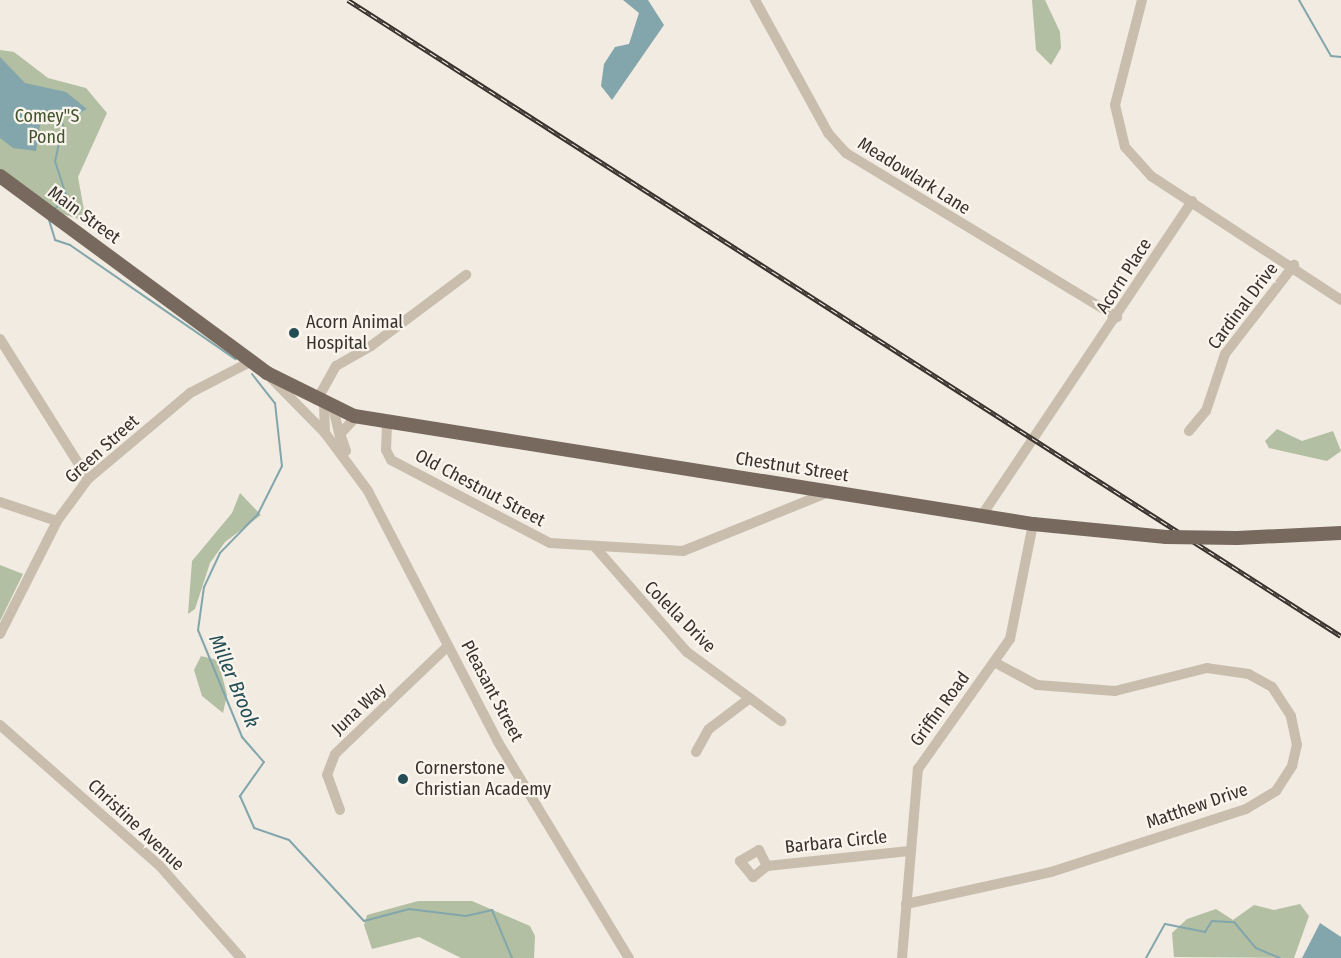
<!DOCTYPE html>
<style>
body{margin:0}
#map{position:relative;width:1341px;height:958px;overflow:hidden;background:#f1ebe1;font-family:"Fira Sans Condensed",sans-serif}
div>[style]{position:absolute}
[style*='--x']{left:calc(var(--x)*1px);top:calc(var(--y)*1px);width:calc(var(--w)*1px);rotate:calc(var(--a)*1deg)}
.green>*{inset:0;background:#b3bfa2}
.water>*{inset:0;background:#82a6ac}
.stream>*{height:2px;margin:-1px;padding:0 1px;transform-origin:1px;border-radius:1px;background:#82a6ac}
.minor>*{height:10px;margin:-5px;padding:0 5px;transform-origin:5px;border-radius:5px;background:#c9bdad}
.major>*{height:14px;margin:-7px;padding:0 7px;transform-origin:7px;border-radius:7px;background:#78695e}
.rail>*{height:4.5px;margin-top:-2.25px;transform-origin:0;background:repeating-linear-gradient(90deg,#f9f5ed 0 7px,#38302b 0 14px);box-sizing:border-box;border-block:2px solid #38302b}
.major-bridge>*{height:14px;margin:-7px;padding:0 7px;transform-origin:7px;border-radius:7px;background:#78695e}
.dots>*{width:16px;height:16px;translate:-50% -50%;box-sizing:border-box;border:3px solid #f9f5ed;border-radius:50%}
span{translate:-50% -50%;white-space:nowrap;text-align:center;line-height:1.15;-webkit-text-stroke:4.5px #f9f5ed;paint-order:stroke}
.park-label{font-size:18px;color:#445431}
.street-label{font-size:18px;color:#38302b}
.poi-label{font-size:18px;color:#38302b}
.left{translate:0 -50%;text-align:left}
.water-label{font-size:20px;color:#244e56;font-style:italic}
</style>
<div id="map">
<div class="green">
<i style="clip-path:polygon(1032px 0,1045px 0,1060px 32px,1061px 48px,1051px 65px,1036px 50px)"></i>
<i style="clip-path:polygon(0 50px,14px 52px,48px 78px,86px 88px,107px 113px,78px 177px,86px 221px,59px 213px,0 169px)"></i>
<i style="clip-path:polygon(1277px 429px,1302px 441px,1333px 431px,1341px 451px,1327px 461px,1269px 448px,1265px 441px)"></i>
<i style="clip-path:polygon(240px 493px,261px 515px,225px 542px,210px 563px,195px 609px,188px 614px,192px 561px,232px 513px)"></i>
<i style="clip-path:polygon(0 565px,23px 574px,0 621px)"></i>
<i style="clip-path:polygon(201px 656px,217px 660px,221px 671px,227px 695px,223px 713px,202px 696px,194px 670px)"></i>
<i style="clip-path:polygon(418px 901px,472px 901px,530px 926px,535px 936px,534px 958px,461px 958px,419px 937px,372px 949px,364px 925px,367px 915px)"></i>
<i style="clip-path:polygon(1300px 904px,1309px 916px,1294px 958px,1174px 957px,1172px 933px,1187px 919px,1216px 909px,1233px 920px,1254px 905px,1274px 910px)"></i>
</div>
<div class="water">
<i style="clip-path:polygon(623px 0,648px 0,664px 25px,612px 100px,601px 86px,604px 64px,615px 47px,629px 44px,639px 13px)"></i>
<i style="clip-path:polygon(0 57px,25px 83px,66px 92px,87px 109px,74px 116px,63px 110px,48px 116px,40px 125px,36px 151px,13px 148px,0 138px)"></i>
<i style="clip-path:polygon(1320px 923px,1341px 937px,1341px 958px,1302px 958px)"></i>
</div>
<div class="stream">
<i style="--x:1299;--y:0;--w:64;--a:60.3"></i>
<i style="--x:1331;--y:56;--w:10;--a:6"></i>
<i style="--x:55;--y:209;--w:18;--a:-52"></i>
<i style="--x:66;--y:195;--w:35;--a:-108"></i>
<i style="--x:55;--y:162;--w:38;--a:-78"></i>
<i style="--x:63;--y:125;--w:15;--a:-113"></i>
<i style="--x:49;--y:220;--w:21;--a:73"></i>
<i style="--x:55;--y:240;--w:16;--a:18"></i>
<i style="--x:70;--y:245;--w:201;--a:34.6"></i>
<i style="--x:252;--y:374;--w:37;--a:52"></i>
<i style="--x:275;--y:403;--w:63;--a:83.7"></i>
<i style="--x:282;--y:466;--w:54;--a:116.6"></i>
<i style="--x:258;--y:514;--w:54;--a:134.3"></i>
<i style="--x:220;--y:553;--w:38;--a:115"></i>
<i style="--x:204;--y:587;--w:43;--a:97.9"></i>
<i style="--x:198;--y:630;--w:116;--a:67.6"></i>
<i style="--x:242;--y:737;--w:33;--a:49"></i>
<i style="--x:264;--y:762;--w:42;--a:125.2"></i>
<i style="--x:240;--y:796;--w:35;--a:66"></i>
<i style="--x:254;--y:828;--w:37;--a:19"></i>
<i style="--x:289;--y:840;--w:110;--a:47.2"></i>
<i style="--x:364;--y:921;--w:47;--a:-14.9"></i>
<i style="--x:409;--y:909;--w:57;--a:7"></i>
<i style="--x:466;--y:916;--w:27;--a:-13"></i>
<i style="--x:492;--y:910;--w:52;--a:67.4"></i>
<i style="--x:1146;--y:958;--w:39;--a:-61"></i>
<i style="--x:1165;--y:924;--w:41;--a:11.3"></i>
<i style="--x:1205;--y:932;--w:13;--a:-58"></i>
<i style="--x:1212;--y:921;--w:22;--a:3"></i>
<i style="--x:1234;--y:922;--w:34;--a:50"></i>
<i style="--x:1256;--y:948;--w:26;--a:23"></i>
</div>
<div class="minor">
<i style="--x:755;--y:0;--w:152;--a:61.2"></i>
<i style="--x:828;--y:133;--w:27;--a:48"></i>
<i style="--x:846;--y:153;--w:317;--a:31.2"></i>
<i style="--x:1142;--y:0;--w:108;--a:104.4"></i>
<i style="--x:1115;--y:105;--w:43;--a:76.6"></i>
<i style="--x:1125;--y:147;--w:39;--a:48"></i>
<i style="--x:1151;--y:176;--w:227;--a:33.1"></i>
<i style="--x:0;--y:339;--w:165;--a:57.8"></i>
<i style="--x:272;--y:379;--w:76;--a:45.5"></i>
<i style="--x:325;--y:433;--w:72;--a:53.4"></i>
<i style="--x:368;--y:491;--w:283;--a:62.6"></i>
<i style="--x:498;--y:742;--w:253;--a:58.8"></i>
<i style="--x:317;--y:400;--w:39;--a:-61"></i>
<i style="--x:336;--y:366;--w:40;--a:-29.7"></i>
<i style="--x:371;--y:346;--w:119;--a:-36.8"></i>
<i style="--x:324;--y:404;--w:29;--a:88"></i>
<i style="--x:333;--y:407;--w:32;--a:77"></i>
<i style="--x:387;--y:423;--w:27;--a:92"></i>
<i style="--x:386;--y:450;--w:11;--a:63"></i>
<i style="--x:391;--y:460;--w:179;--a:27.6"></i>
<i style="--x:550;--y:543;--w:133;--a:3.4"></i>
<i style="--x:683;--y:551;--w:157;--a:-22"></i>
<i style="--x:1189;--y:431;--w:26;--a:-50"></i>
<i style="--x:1206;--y:411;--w:60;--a:-71.6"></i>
<i style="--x:1225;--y:354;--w:113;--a:-52.2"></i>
<i style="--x:346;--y:451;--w:18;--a:-109"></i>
<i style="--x:340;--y:434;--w:25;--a:-47"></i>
<i style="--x:0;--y:502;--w:60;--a:18.4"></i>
<i style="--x:982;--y:515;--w:378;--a:-56.2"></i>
<i style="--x:595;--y:547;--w:140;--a:48.8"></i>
<i style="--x:687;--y:652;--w:117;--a:36.3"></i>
<i style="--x:0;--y:634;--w:127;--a:-63.2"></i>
<i style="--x:57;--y:521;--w:52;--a:-53.6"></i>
<i style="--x:88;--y:479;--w:133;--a:-40.1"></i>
<i style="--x:190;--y:393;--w:70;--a:-27.3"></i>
<i style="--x:0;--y:725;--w:212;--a:41.4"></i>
<i style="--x:159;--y:865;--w:124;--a:48.6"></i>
<i style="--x:696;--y:752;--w:26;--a:-61"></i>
<i style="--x:709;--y:729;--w:51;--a:-37.1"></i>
<i style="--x:340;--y:810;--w:37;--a:-110"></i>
<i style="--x:327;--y:775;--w:22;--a:-69"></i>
<i style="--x:335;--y:754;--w:156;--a:-43.7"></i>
<i style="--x:767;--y:866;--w:18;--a:-117"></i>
<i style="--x:759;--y:850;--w:22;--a:150"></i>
<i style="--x:740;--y:861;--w:21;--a:51"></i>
<i style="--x:753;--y:877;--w:18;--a:-38"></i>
<i style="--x:767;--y:866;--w:143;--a:-6"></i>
<i style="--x:906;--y:904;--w:148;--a:-12.4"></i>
<i style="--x:1051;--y:872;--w:205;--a:-17.9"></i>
<i style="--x:1246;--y:809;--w:35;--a:-31"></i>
<i style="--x:1276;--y:791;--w:30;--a:-57"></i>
<i style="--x:1292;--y:766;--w:22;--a:-77"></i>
<i style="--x:1297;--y:745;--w:30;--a:-102"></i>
<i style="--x:1291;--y:716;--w:35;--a:-123"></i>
<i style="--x:1272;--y:687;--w:26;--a:-151"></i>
<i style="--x:1249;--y:674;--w:42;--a:-171.9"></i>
<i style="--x:1207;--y:668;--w:95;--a:166"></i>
<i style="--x:1115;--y:691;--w:78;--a:-175.6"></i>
<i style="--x:1037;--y:685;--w:49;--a:-151.9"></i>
<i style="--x:902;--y:958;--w:190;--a:-85.2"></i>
<i style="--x:918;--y:769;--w:159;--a:-54.7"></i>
<i style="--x:1010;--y:639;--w:117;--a:-78.7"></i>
</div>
<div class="major">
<i style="--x:0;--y:176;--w:332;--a:36.4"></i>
<i style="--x:267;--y:373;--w:97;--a:26.3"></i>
<i style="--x:354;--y:416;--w:688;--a:9.04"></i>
<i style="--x:1033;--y:524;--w:134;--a:5.6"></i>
<i style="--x:1237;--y:538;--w:104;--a:-2.8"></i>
</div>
<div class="rail">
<i style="--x:348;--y:0;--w:1179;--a:32.64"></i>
</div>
<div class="major-bridge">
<i style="--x:1166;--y:537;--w:71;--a:0.8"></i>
</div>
<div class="dots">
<i style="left:294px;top:333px;background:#244e56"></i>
<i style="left:403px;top:779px;background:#244e56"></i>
</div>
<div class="park-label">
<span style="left:47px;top:127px">Comey"S<br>Pond</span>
</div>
<div class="street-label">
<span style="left:914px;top:176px;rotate:32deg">Meadowlark Lane</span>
<span style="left:84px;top:215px;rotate:36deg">Main Street</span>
<span style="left:1124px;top:276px;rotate:-57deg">Acorn Place</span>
<span style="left:1243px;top:306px;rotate:-53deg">Cardinal Drive</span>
<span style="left:102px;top:449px;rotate:-42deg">Green Street</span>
<span style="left:792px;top:467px;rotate:9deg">Chestnut Street</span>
<span style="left:480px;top:488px;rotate:28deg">Old Chestnut Street</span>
<span style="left:680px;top:617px;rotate:45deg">Colella Drive</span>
<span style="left:492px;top:691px;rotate:62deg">Pleasant Street</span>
<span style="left:359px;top:709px;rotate:-43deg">Juna Way</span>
<span style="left:940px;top:709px;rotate:-54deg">Griffin Road</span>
<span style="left:1197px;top:806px;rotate:-19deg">Matthew Drive</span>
<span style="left:136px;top:825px;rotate:43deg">Christine Avenue</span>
<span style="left:836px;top:842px;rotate:-6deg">Barbara Circle</span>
</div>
<div class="poi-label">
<span class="left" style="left:306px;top:333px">Acorn Animal<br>Hospital</span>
<span class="left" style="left:415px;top:779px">Cornerstone<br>Christian Academy</span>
</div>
<div class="water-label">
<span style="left:234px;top:681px;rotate:67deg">Miller Brook</span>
</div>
</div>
